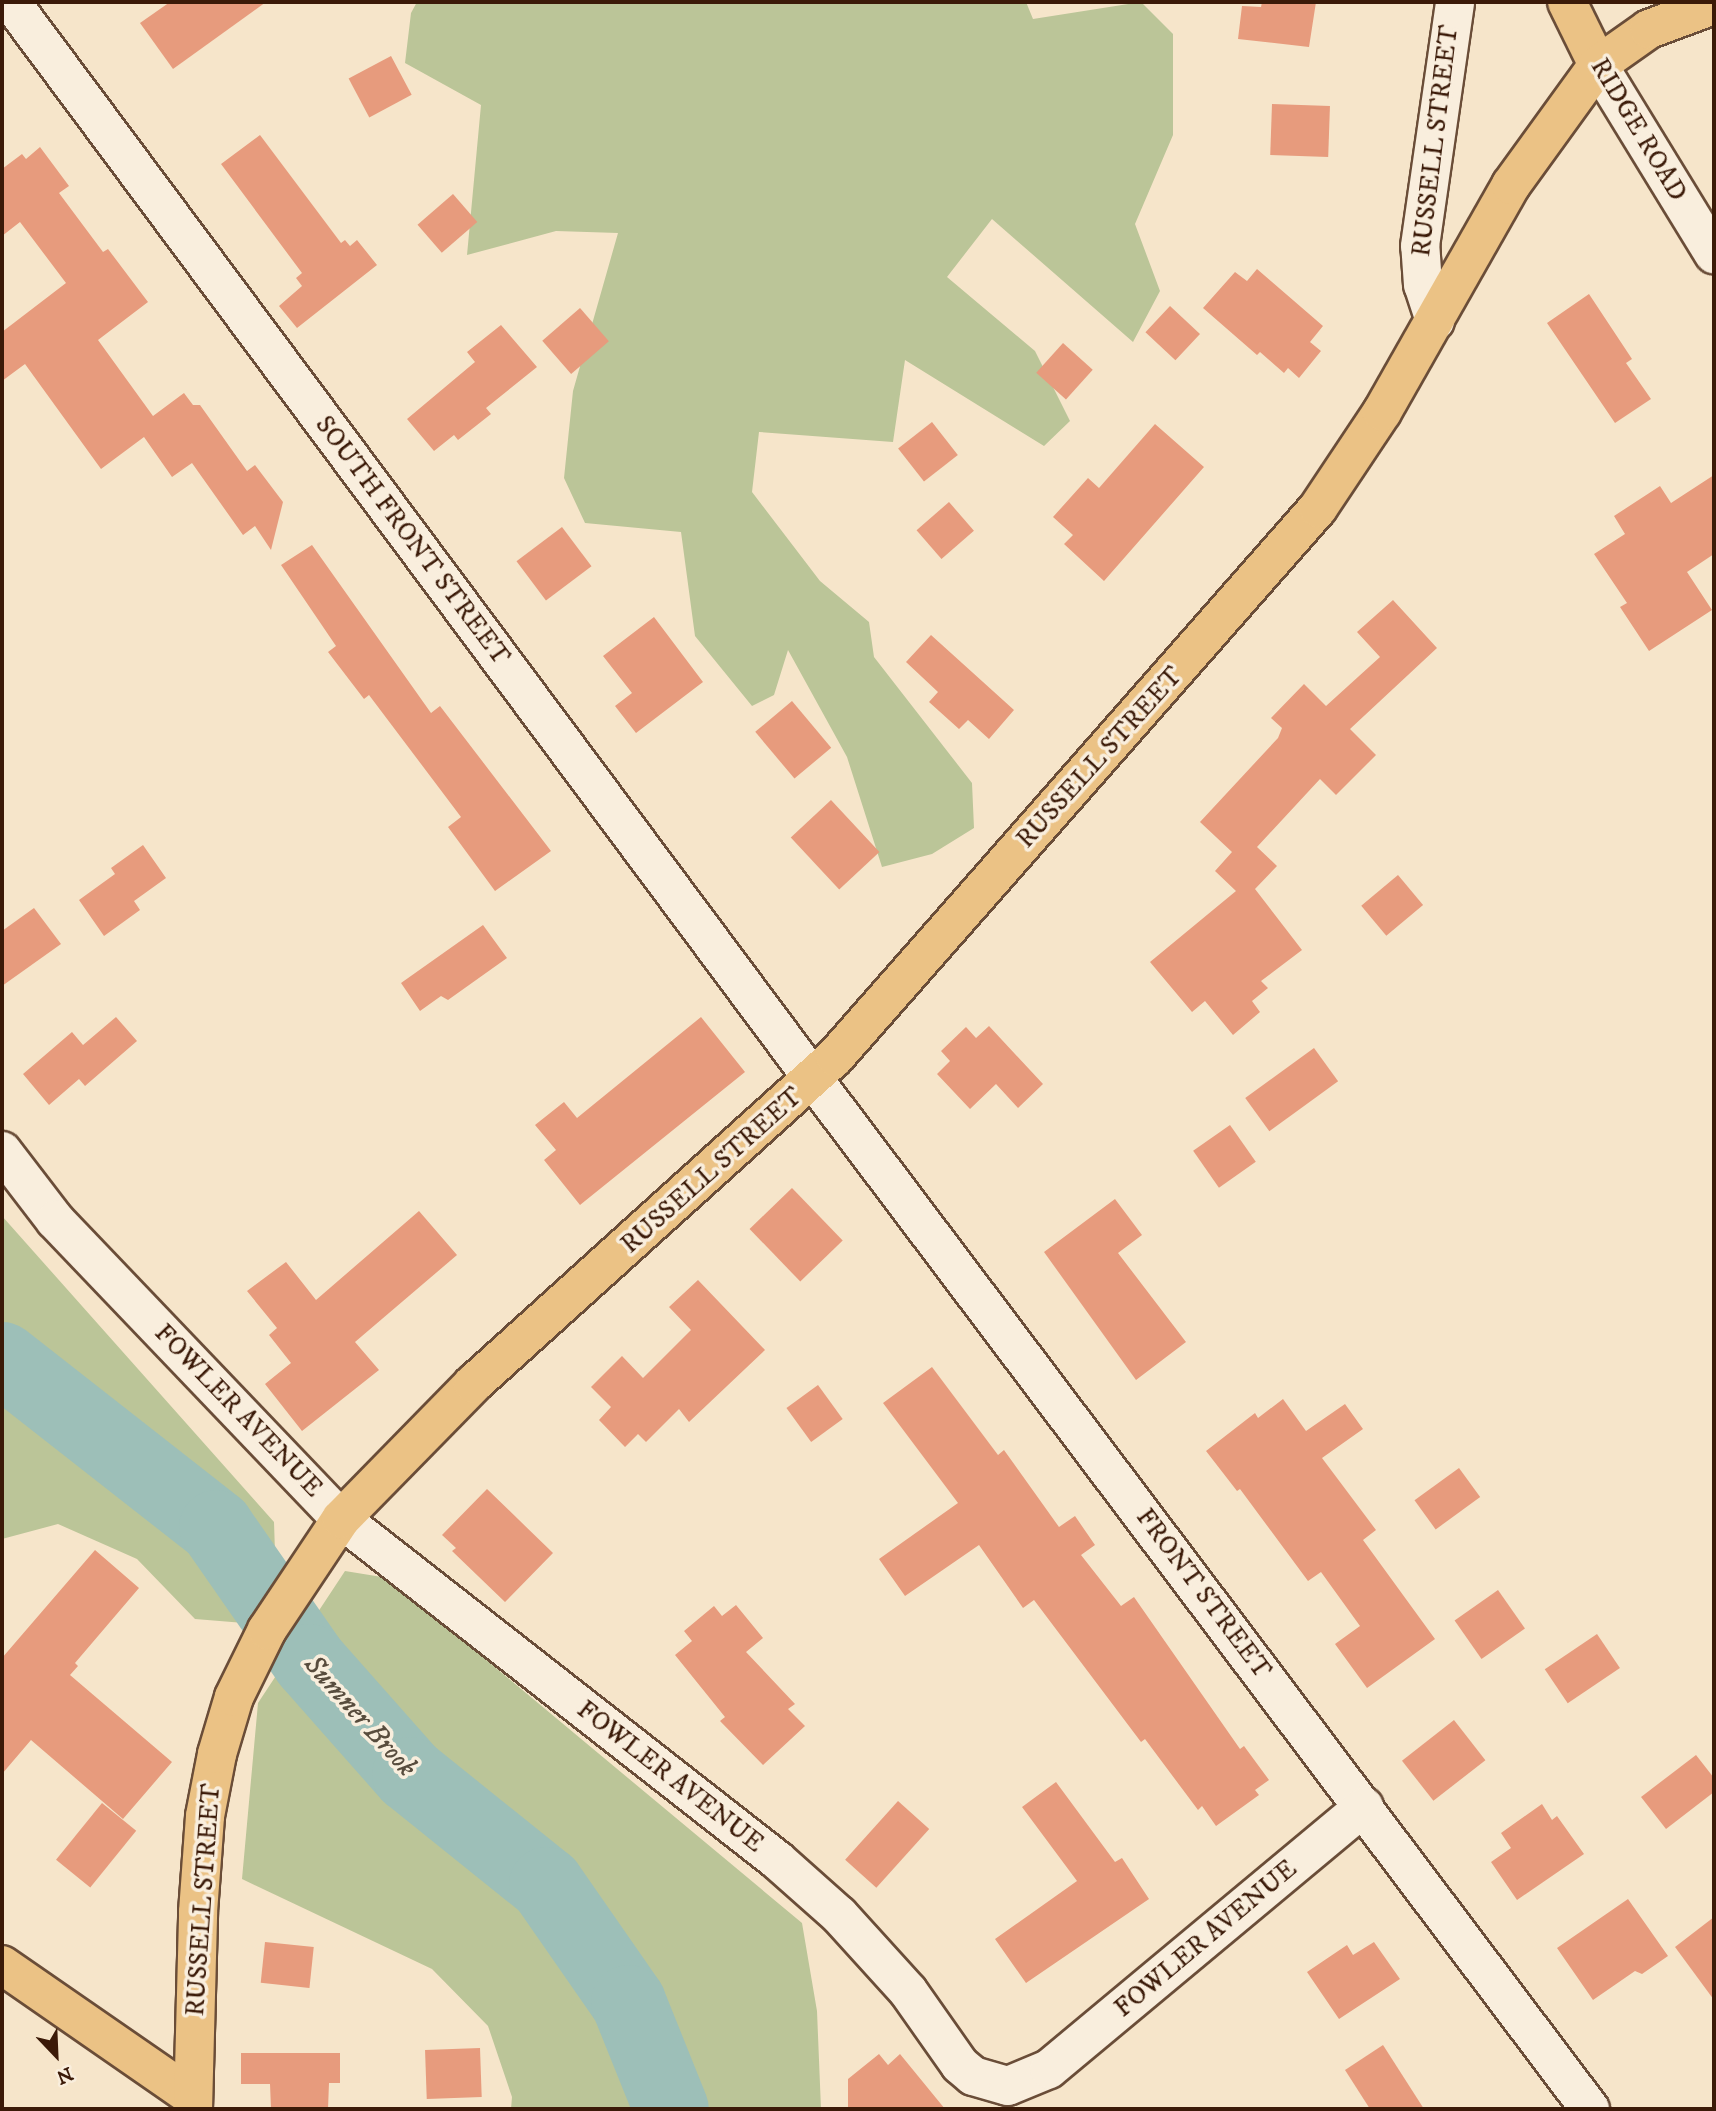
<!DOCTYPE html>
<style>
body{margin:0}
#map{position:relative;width:1716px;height:2111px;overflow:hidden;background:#f6e5ca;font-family:"IM FELL DW Pica",serif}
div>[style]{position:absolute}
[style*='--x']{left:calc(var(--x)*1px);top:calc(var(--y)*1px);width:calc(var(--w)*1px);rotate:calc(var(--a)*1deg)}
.green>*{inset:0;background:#bbc598}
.river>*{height:75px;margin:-37.5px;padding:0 37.5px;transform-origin:37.5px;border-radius:37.5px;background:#9dbfb8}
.building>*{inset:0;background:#e79b7d;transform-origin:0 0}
.roads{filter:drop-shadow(2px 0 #6a4d38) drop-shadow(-2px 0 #6a4d38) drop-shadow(0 2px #6a4d38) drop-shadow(0 -2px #6a4d38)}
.minor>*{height:38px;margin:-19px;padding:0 19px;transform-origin:19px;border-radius:19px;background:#f9eedd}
.major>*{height:38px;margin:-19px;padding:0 19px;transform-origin:19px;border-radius:19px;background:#ebc285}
span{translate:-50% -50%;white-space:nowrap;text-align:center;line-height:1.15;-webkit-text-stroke:7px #f9eedd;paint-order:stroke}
.street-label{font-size:26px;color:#3b1a08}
.water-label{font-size:28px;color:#584c3d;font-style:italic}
.frame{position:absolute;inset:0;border:4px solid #3b1a08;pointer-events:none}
.north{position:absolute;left:21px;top:2020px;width:70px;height:70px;-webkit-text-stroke:5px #f9eedd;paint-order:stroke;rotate:157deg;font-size:19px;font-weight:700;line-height:28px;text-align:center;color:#3b1a08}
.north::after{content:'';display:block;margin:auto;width:24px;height:32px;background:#3b1a08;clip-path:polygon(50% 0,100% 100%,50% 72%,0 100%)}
</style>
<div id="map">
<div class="green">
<i style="clip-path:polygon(417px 2px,1026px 2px,1033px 19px,1141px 2px,1173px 34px,1173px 135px,1135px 224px,1160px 291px,1133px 342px,992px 219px,947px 277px,1035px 351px,1070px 421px,1044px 446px,905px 360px,893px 442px,759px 432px,752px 492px,820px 581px,869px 622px,874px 657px,972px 783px,974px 828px,932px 854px,882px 867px,847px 757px,788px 650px,774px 695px,752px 706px,695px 636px,681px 532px,585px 523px,564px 478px,573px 391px,618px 233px,556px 231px,467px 255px,481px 105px,405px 63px,411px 13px)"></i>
<i style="clip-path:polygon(2px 1216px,274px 1522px,275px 1552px,244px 1623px,195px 1619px,137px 1559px,58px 1524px,2px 1539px)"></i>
<i style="clip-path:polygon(345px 1571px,388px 1578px,802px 1923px,817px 2011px,821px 2109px,511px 2109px,512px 2097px,488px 2026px,432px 1969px,242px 1879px,258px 1703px)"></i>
</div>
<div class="river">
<i style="--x:2;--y:1359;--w:272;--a:38.1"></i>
<i style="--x:216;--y:1527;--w:163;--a:55.2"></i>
<i style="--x:309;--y:1661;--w:151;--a:48.5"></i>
<i style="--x:409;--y:1774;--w:176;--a:38.8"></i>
<i style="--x:546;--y:1884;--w:144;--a:55.2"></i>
<i style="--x:628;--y:2002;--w:115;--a:68.1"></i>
</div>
<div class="building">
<i style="clip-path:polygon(170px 2px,266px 2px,173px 69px,140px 23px)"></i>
<i style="clip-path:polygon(1262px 2px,1316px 2px,1309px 47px,1238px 39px,1242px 6px,1261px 7px)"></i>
<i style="left:391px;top:56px;width:44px;height:48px;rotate:62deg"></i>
<i style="left:1272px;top:104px;width:58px;height:51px;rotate:2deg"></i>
<i style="clip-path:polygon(260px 135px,341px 243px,345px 240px,350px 246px,357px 240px,377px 265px,297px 328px,279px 306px,302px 286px,296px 278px,302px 273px,221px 164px)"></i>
<i style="clip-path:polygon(40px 147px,69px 186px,59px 193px,103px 252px,108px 249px,148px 302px,98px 340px,153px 416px,184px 393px,193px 405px,200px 405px,247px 471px,255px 465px,283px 502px,271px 550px,255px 526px,243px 535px,192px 463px,172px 477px,144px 437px,101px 469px,25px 364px,2px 381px,2px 332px,66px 283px,20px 222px,2px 236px,2px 169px,22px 154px,26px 159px)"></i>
<i style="left:453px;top:194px;width:37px;height:47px;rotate:49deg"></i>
<i style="clip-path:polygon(1257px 269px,1323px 326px,1310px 342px,1321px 351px,1299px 378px,1288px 368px,1284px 373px,1260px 352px,1257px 355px,1203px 308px,1235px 272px,1247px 281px)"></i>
<i style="clip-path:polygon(1589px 294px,1632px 359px,1626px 363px,1651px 399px,1615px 423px,1547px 323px)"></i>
<i style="left:1170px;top:306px;width:41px;height:36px;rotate:43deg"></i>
<i style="left:580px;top:308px;width:44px;height:50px;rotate:49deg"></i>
<i style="clip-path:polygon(501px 325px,537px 367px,486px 408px,491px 414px,458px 440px,454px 435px,434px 451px,407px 419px,475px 362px,467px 352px)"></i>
<i style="left:1063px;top:343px;width:40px;height:40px;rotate:42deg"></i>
<i style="left:932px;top:422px;width:42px;height:43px;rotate:52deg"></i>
<i style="clip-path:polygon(1155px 424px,1204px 467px,1104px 581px,1064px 544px,1073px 535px,1053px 517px,1088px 478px,1099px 488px)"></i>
<i style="clip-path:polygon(1714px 475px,1714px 554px,1687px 572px,1712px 610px,1649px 651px,1620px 607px,1627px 603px,1594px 554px,1625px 534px,1614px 516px,1660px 486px,1671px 503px)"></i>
<i style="left:949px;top:502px;width:38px;height:43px;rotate:49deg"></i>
<i style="left:562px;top:527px;width:49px;height:57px;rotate:53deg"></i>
<i style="clip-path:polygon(312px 545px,431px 713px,440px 706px,551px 851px,495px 891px,448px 827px,461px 817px,369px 695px,364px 699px,328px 652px,336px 646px,281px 565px)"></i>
<i style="clip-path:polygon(1393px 600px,1437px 648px,1350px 729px,1376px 755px,1336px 795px,1320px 779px,1257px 847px,1277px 866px,1255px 889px,1302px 950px,1261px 981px,1268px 988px,1252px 1001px,1260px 1012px,1233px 1035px,1205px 1001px,1192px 1012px,1150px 962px,1236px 891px,1215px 871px,1232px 852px,1200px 822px,1278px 738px,1282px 728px,1271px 718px,1304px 684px,1326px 706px,1380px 657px,1357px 632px)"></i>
<i style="clip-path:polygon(654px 617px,703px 682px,636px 733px,615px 706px,632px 693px,603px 656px)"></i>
<i style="clip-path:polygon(931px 635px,1014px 710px,989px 739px,968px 720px,959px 729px,929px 702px,938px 692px,906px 662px)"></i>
<i style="left:792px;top:701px;width:61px;height:48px;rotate:50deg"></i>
<i style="left:831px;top:800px;width:71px;height:55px;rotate:47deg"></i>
<i style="clip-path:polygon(143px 845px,166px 878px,134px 901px,140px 910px,104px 936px,79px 900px,115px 874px,111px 868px)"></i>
<i style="left:1398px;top:875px;width:39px;height:48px;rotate:50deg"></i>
<i style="clip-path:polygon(34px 908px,61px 944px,2px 986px,2px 931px)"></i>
<i style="clip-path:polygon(483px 925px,507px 958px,448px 1000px,441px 996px,420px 1011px,401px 983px)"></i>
<i style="clip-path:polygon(116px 1017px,137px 1041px,85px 1086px,79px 1079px,49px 1105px,23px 1074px,72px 1032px,83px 1045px)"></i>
<i style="clip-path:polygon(701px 1017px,745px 1072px,580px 1205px,544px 1160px,556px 1150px,535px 1125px,564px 1102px,577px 1118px)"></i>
<i style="clip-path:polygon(989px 1026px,1043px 1084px,1018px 1108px,996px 1084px,970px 1109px,937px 1074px,950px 1061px,941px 1051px,966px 1027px,976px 1038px)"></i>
<i style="left:1314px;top:1048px;width:41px;height:85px;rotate:54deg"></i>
<i style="left:1230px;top:1125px;width:45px;height:45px;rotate:55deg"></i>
<i style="left:792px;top:1188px;width:73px;height:59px;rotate:46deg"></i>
<i style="clip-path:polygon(1115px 1199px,1142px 1235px,1118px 1253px,1186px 1342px,1136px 1380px,1044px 1252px)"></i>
<i style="clip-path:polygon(419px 1211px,457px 1255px,355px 1342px,379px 1370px,302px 1431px,265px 1384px,291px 1363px,269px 1335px,277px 1328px,247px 1291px,286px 1262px,316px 1300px)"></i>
<i style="clip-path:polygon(698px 1280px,765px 1350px,689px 1422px,679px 1409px,646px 1442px,638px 1434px,625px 1447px,599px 1420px,611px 1407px,591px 1387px,622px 1356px,643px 1378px,691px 1330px,669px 1307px)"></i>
<i style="clip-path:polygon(932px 1367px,998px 1455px,1004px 1450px,1059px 1527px,1075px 1516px,1095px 1545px,1081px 1555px,1121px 1606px,1134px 1597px,1240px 1749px,1244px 1746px,1269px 1780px,1255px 1790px,1259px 1795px,1216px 1826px,1202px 1806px,1198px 1810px,1145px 1739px,1141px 1742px,1034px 1600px,1023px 1608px,979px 1545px,905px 1596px,879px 1559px,958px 1503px,883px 1403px)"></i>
<i style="left:818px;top:1385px;width:42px;height:39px;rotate:54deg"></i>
<i style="clip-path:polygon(1283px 1399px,1306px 1431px,1345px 1404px,1363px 1429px,1322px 1458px,1376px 1530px,1363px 1540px,1435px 1639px,1367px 1688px,1335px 1644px,1360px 1626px,1321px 1572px,1308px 1581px,1240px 1489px,1237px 1491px,1206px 1451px,1255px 1413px,1258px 1418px)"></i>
<i style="left:1459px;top:1468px;width:36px;height:55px;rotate:54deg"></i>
<i style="clip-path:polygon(487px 1489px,553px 1553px,505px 1602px,452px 1551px,456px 1548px,442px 1535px)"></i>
<i style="clip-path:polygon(95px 1550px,139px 1588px,75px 1663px,78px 1666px,70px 1675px,172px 1762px,123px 1819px,31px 1740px,2px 1774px,2px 1658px)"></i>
<i style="left:1498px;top:1590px;width:47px;height:53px;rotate:55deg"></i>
<i style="clip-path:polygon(736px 1605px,763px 1638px,746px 1652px,795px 1704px,788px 1709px,805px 1726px,763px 1765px,720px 1721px,725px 1717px,675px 1655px,692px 1641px,684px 1631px,714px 1606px,722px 1616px)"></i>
<i style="left:1597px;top:1634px;width:41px;height:63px;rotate:56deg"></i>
<i style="left:1454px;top:1720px;width:51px;height:66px;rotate:52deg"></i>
<i style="clip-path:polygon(1696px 1755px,1714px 1778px,1714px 1792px,1666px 1829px,1641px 1797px)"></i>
<i style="clip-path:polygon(1056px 1782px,1115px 1862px,1122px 1858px,1149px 1899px,1026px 1983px,995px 1939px,1077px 1881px,1022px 1807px)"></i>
<i style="left:898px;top:1801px;width:42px;height:79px;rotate:42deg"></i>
<i style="left:102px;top:1803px;width:44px;height:73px;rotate:39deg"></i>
<i style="clip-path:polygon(1542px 1804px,1552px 1820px,1557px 1816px,1584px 1854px,1517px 1900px,1491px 1862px,1511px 1848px,1501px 1833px)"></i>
<i style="clip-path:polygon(1628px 1899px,1668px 1956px,1642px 1974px,1635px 1971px,1593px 2000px,1557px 1948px)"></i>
<i style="clip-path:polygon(1714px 1917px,1714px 2000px,1675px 1947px)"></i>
<i style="left:265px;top:1942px;width:49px;height:41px;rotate:6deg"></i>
<i style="clip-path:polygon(1374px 1942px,1400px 1979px,1339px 2019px,1307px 1972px,1347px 1945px,1353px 1955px)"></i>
<i style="clip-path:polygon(1383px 2045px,1424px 2109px,1370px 2109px,1345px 2070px)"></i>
<i style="left:480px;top:2048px;width:49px;height:55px;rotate:88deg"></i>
<i style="clip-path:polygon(241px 2053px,340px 2053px,340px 2083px,329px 2083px,328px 2109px,271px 2109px,270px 2084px,241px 2084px)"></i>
<i style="clip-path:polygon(879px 2054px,888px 2065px,900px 2054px,945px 2109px,848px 2109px,848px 2079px)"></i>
</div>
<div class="roads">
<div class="minor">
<i style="--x:11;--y:2;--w:1344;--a:53.32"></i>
<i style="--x:814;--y:1080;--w:1289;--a:52.98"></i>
<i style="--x:1598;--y:65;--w:222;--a:58.5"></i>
<i style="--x:1435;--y:321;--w:38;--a:-108"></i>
<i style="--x:1423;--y:285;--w:39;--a:-94"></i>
<i style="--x:1420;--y:246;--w:246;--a:-81.8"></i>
<i style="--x:2;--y:1151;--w:87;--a:52.5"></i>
<i style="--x:55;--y:1220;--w:414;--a:46.3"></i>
<i style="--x:341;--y:1519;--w:554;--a:38.03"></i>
<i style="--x:777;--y:1860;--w:83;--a:41.6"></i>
<i style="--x:839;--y:1915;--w:103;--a:47.8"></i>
<i style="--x:908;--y:1991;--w:90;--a:54.9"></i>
<i style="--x:960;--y:2065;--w:17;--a:40"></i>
<i style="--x:973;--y:2076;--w:36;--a:16"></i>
<i style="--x:1008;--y:2086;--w:44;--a:-22.5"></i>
<i style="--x:1049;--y:2069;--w:410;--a:-39.8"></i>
</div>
<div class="major">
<i style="--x:1567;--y:2;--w:70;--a:63.8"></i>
<i style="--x:2;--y:1965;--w:230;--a:34.7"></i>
<i style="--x:193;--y:2109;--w:197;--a:-88.5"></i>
<i style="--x:198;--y:1912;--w:96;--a:-85.8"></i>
<i style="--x:205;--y:1816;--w:63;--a:-79"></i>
<i style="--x:217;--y:1754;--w:59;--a:-73.4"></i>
<i style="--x:234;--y:1697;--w:75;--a:-63.8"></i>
<i style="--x:267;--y:1630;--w:133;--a:-56.3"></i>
<i style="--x:341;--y:1519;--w:189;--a:-45.6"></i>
<i style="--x:473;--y:1384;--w:488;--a:-42.1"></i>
<i style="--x:835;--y:1057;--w:731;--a:-48.66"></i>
<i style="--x:1318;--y:508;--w:115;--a:-56.3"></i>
<i style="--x:1382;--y:412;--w:261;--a:-60.4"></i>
<i style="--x:1511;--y:185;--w:148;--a:-54.1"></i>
<i style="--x:1598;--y:65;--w:62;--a:-35.2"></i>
<i style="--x:1649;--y:29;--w:69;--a:-20.3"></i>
</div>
</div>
<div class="street-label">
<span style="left:1638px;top:130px;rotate:59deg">RIDGE ROAD</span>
<span style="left:1436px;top:141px;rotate:-83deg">RUSSELL STREET</span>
<span style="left:412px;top:541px;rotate:53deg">SOUTH FRONT STREET</span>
<span style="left:1100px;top:758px;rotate:-48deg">RUSSELL STREET</span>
<span style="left:712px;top:1171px;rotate:-42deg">RUSSELL STREET</span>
<span style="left:238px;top:1411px;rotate:46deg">FOWLER AVENUE</span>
<span style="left:1203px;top:1594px;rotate:53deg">FRONT STREET</span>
<span style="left:670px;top:1777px;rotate:38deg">FOWLER AVENUE</span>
<span style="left:204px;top:1900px;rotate:-86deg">RUSSELL STREET</span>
<span style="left:1206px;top:1939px;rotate:-40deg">FOWLER AVENUE</span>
</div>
<div class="water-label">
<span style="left:360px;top:1716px;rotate:48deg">Sumner Brook</span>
</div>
<div class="frame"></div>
<div class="north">N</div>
</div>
